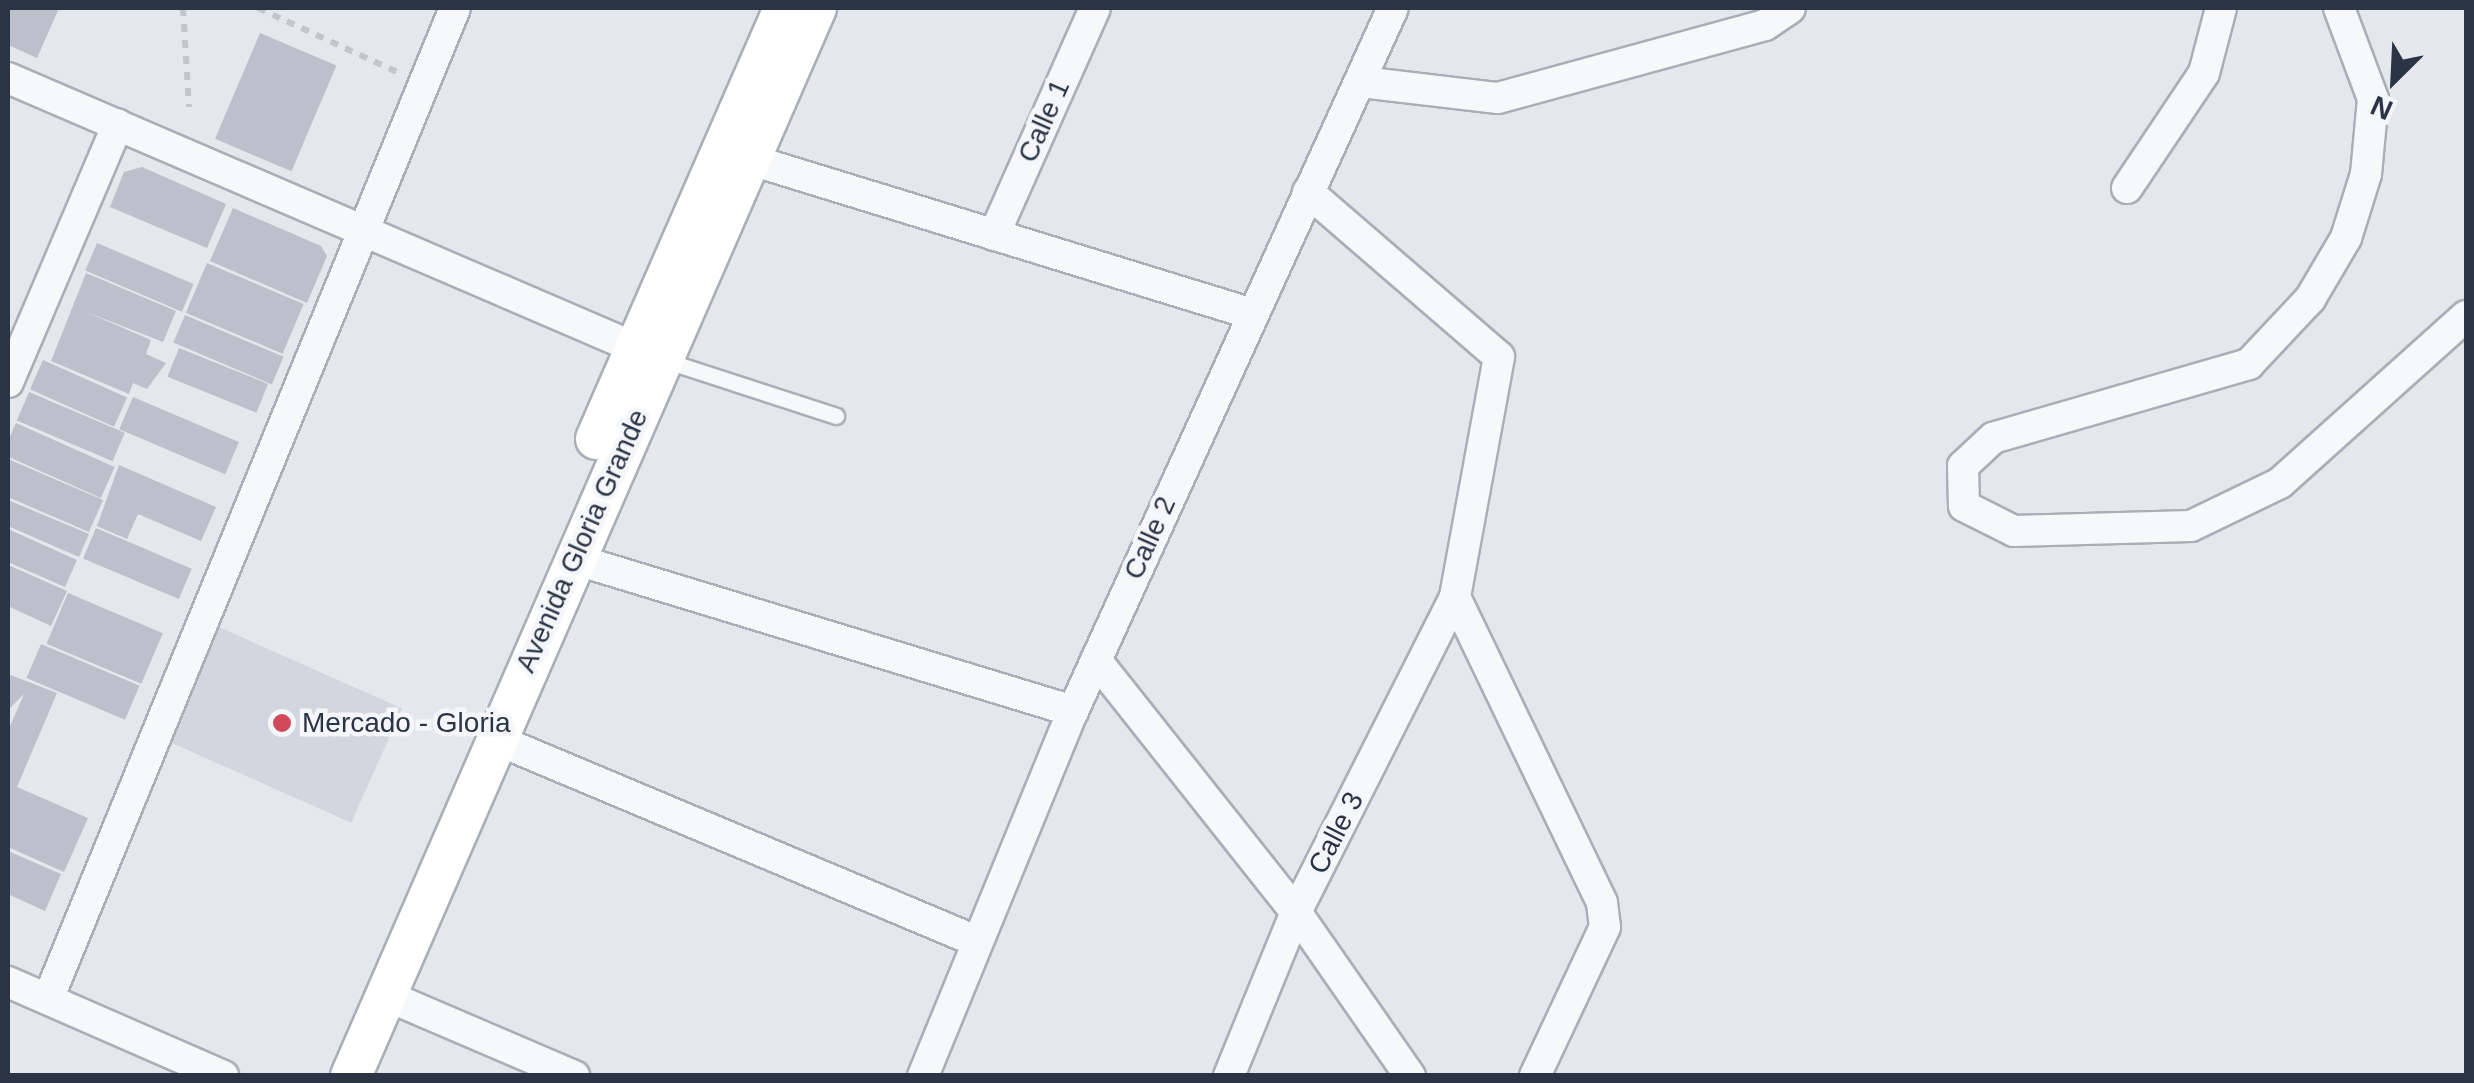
<!DOCTYPE html>
<style>
body{margin:0}
#map{position:relative;width:2474px;height:1083px;overflow:hidden;background:#e4e7ec;font-family:Helvetica,sans-serif}
div>[style]{position:absolute}
[style*='--x']{left:calc(var(--x)*1px);top:calc(var(--y)*1px);width:calc(var(--w)*1px);rotate:calc(var(--a)*1deg)}
.built>*{inset:0;background:#d2d6de;transform-origin:0 0}
.building>*{inset:0;background:#bbc0ca;transform-origin:0 0}
.path>*{height:6px;margin-top:-3px;transform-origin:0;background:repeating-linear-gradient(90deg,#c2c5cb 0 8px,transparent 0 16px)}
.roads{filter:drop-shadow(2px 0 #a9aeb7) drop-shadow(-2px 0 #a9aeb7) drop-shadow(0 2px #a9aeb7) drop-shadow(0 -2px #a9aeb7)}
.lane>*{height:15px;margin:-7.5px;padding:0 7.5px;transform-origin:7.5px;border-radius:7.5px;background:#f7f8fa}
.street>*{height:30px;margin:-15px;padding:0 15px;transform-origin:15px;border-radius:15px;background:#f7f8fa}
.secondary>*{height:40px;margin:-20px;padding:0 20px;transform-origin:20px;border-radius:20px;background:#fff}
.dots>*{width:28px;height:28px;translate:-50% -50%;box-sizing:border-box;border:5px solid #f4f6f9;border-radius:50%}
span{translate:-50% -50%;white-space:nowrap;text-align:center;line-height:1.15;-webkit-text-stroke:9px #f4f6f9;paint-order:stroke}
.street-label{font-size:28px;color:#2b3445}
.poi-label{font-size:28px;color:#2b3445}
.left{translate:0 -50%;text-align:left}
.frame{position:absolute;inset:0;border:10px solid #2b3445;pointer-events:none}
.north{position:absolute;left:2344px;top:30px;width:100px;height:100px;-webkit-text-stroke:8px #f4f6f9;paint-order:stroke;rotate:204deg;font-size:28px;font-weight:700;line-height:40px;text-align:center;color:#2b3445}
.north::after{content:'';display:block;margin:auto;width:35px;height:45px;background:#2b3445;clip-path:polygon(50% 0,100% 100%,50% 72%,0 100%)}
</style>
<div id="map">
<div class="built">
<i style="left:212px;top:624px;width:208px;height:125px;rotate:24deg"></i>
</div>
<div class="building">
<i style="clip-path:polygon(8px 8px,59px 8px,37px 58px,8px 45px)"></i>
<i style="left:260px;top:33px;width:83px;height:115px;rotate:23deg"></i>
<i style="clip-path:polygon(142px 167px,226px 204px,207px 248px,110px 207px,124px 172px)"></i>
<i style="clip-path:polygon(233px 208px,321px 246px,327px 256px,307px 303px,210px 261px)"></i>
<i style="left:97px;top:243px;width:105px;height:30px;rotate:23deg"></i>
<i style="left:207px;top:263px;width:105px;height:54px;rotate:23deg"></i>
<i style="clip-path:polygon(86px 273px,176px 311px,163px 342px,84px 311px,151px 340px,146px 354px,166px 363px,147px 389px,133px 383px,129px 394px,51px 361px)"></i>
<i style="left:185px;top:315px;width:107px;height:30px;rotate:23deg"></i>
<i style="left:179px;top:348px;width:96px;height:31px;rotate:22deg"></i>
<i style="left:43px;top:360px;width:92px;height:32px;rotate:24deg"></i>
<i style="left:29px;top:392px;width:104px;height:31px;rotate:23deg"></i>
<i style="left:133px;top:397px;width:115px;height:35px;rotate:23deg"></i>
<i style="left:16px;top:423px;width:108px;height:34px;rotate:24deg"></i>
<i style="clip-path:polygon(8px 459px,103px 500px,89px 532px,8px 497px)"></i>
<i style="clip-path:polygon(119px 465px,216px 507px,201px 541px,138px 514px,127px 539px,97px 526px)"></i>
<i style="clip-path:polygon(8px 500px,89px 534px,79px 557px,8px 526px)"></i>
<i style="left:96px;top:528px;width:104px;height:33px;rotate:23deg"></i>
<i style="clip-path:polygon(8px 529px,77px 560px,65px 587px,8px 562px)"></i>
<i style="clip-path:polygon(8px 565px,67px 591px,51px 626px,8px 606px)"></i>
<i style="left:68px;top:593px;width:103px;height:55px;rotate:23deg"></i>
<i style="left:41px;top:644px;width:107px;height:37px;rotate:23deg"></i>
<i style="clip-path:polygon(8px 674px,57px 693px,17px 787px,88px 818px,64px 872px,8px 847px,8px 731px,24px 694px,8px 710px)"></i>
<i style="clip-path:polygon(8px 851px,61px 874px,45px 911px,8px 894px)"></i>
</div>
<div class="path">
<i style="--x:183;--y:8;--w:99;--a:86.5"></i>
<i style="--x:258;--y:8;--w:153;--a:24.7"></i>
</div>
<div class="roads">
<div class="lane">
<i style="--x:664;--y:360;--w:181;--a:18"></i>
</div>
<div class="street">
<i style="--x:2339;--y:8;--w:97;--a:69.5"></i>
<i style="--x:2373;--y:99;--w:75;--a:95.3"></i>
<i style="--x:2366;--y:174;--w:67;--a:107.4"></i>
<i style="--x:2346;--y:238;--w:71;--a:120.5"></i>
<i style="--x:2310;--y:299;--w:89;--a:133.2"></i>
<i style="--x:2249;--y:364;--w:266;--a:163.9"></i>
<i style="--x:1993;--y:438;--w:41;--a:137"></i>
<i style="--x:1963;--y:466;--w:40;--a:88.6"></i>
<i style="--x:1964;--y:506;--w:56;--a:26.6"></i>
<i style="--x:2014;--y:531;--w:177;--a:-1.6"></i>
<i style="--x:2191;--y:526;--w:99;--a:-25.8"></i>
<i style="--x:2280;--y:483;--w:250;--a:-41.9"></i>
<i style="--x:8;--y:78;--w:701;--a:23.27"></i>
<i style="--x:1361;--y:82;--w:138;--a:6.7"></i>
<i style="--x:1498;--y:98;--w:277;--a:-15.3"></i>
<i style="--x:1765;--y:25;--w:30;--a:-34"></i>
<i style="--x:732;--y:154;--w:541;--a:17.09"></i>
<i style="--x:2127;--y:188;--w:138;--a:-56.2"></i>
<i style="--x:2204;--y:73;--w:67;--a:-75.3"></i>
<i style="--x:1308;--y:192;--w:252;--a:40.8"></i>
<i style="--x:1499;--y:357;--w:244;--a:100.4"></i>
<i style="--x:1455;--y:597;--w:339;--a:64.3"></i>
<i style="--x:1602;--y:903;--w:24;--a:83"></i>
<i style="--x:1605;--y:927;--w:165;--a:115.2"></i>
<i style="--x:994;--y:235;--w:248;--a:-66"></i>
<i style="--x:8;--y:382;--w:280;--a:-66.9"></i>
<i style="--x:574;--y:559;--w:522;--a:16.94"></i>
<i style="--x:1096;--y:660;--w:322;--a:51.6"></i>
<i style="--x:1296;--y:912;--w:200;--a:55.2"></i>
<i style="--x:495;--y:739;--w:522;--a:22.78"></i>
<i style="--x:8;--y:982;--w:235;--a:23.6"></i>
<i style="--x:385;--y:995;--w:206;--a:23.2"></i>
<i style="--x:48;--y:999;--w:1071;--a:-67.67"></i>
<i style="--x:923;--y:1076;--w:395;--a:-67.7"></i>
<i style="--x:1073;--y:711;--w:772;--a:-65.53"></i>
<i style="--x:1229;--y:1076;--w:177;--a:-67.8"></i>
<i style="--x:1296;--y:912;--w:353;--a:-63.2"></i>
</div>
<div class="secondary">
<i style="--x:596;--y:439;--w:470;--a:-66.4"></i>
<i style="--x:351;--y:1076;--w:1165;--a:-66.47"></i>
</div>
</div>
<div class="dots">
<i style="left:282px;top:723px;background:#d1495b"></i>
</div>
<div class="street-label">
<span style="left:1044px;top:121px;rotate:-66deg">Calle 1</span>
<span style="left:1150px;top:538px;rotate:-66deg">Calle 2</span>
<span style="left:582px;top:541px;rotate:-66deg">Avenida Gloria Grande</span>
<span style="left:1336px;top:833px;rotate:-63deg">Calle 3</span>
</div>
<div class="poi-label">
<span class="left" style="left:302px;top:723px">Mercado - Gloria</span>
</div>
<div class="frame"></div>
<div class="north">N</div>
</div>
